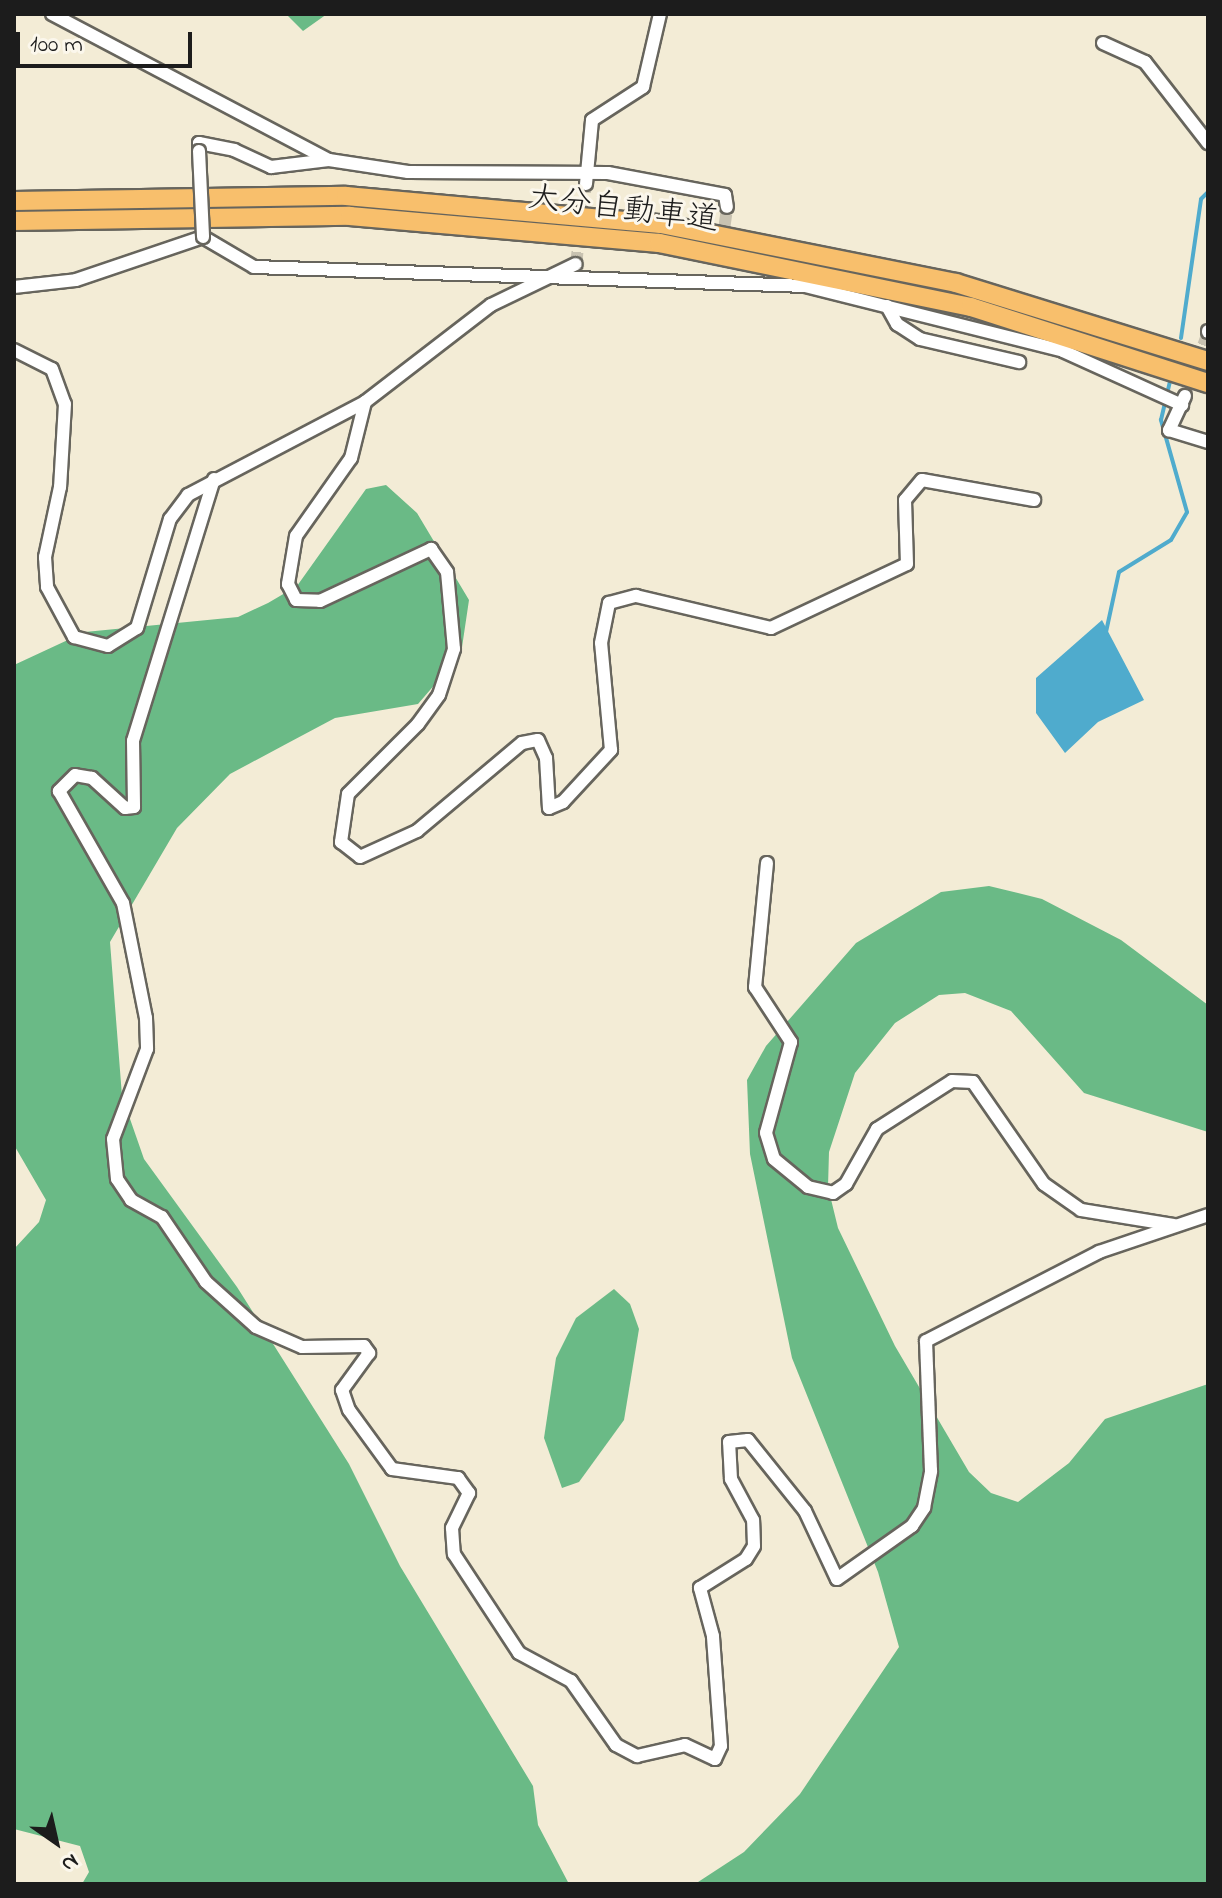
<!DOCTYPE html>
<meta charset="utf-8">
<style>
body{margin:0}
#map{position:relative;width:1222px;height:1898px;overflow:hidden;background:#f3ecd6;font-family:"Indie Flower","Klee One",sans-serif}
div>[style]{position:absolute}
[style*='--x']{left:calc(var(--x)*1px);top:calc(var(--y)*1px);width:calc(var(--w)*1px);rotate:calc(var(--a)*1deg)}
.forest>*{inset:0;background:#6aba86}
.water>*{inset:0;background:#4fabcd}
.stream>*{height:4px;margin:-2px;padding:0 2px;transform-origin:2px;border-radius:2px;background:#4fabcd}
.minor-tunnel>*{height:12px;margin-top:-6px;transform-origin:0;background:repeating-linear-gradient(90deg,#c8c2b1 0 12px,transparent 0 18px)}
.roads{filter:drop-shadow(2px 0 #67655d) drop-shadow(-2px 0 #67655d) drop-shadow(0 2px #67655d) drop-shadow(0 -2px #67655d)}
.minor>*{height:12px;margin:-6px;padding:0 6px;transform-origin:6px;border-radius:6px;background:#fff}
.highway>*{height:18px;margin:-9px;padding:0 9px;transform-origin:9px;border-radius:9px;background:#f8bf6c}
.bridges{filter:drop-shadow(2px 0 #67655d) drop-shadow(-2px 0 #67655d) drop-shadow(0 2px #67655d) drop-shadow(0 -2px #67655d)}
.minor-bridge>*{height:12px;margin:-6px;padding:0 6px;transform-origin:6px;border-radius:6px;background:#fff}
span{translate:-50% -50%;white-space:nowrap;text-align:center;line-height:1.15;-webkit-text-stroke:6px #fbf7ec;paint-order:stroke}
.street-label{font-size:32px;color:#1c1c1c}
.frame{position:absolute;inset:0;border:16px solid #1c1c1c;pointer-events:none}
.north{position:absolute;left:16px;top:1802px;width:80px;height:80px;-webkit-text-stroke:6px #fbf7ec;paint-order:stroke;rotate:146deg;font-size:22px;font-weight:700;line-height:32px;text-align:center;color:#1c1c1c}
.north::after{content:'';display:block;margin:auto;width:28px;height:36px;background:#1c1c1c;clip-path:polygon(50% 0,100% 100%,50% 72%,0 100%)}
.scale{position:absolute;left:16px;top:32px;width:176px;height:36px;box-sizing:border-box;border:4px solid #1c1c1c;border-top:0;padding-left:10px;font-size:24px;line-height:28px;white-space:nowrap;color:#1c1c1c;-webkit-text-stroke:6px #fbf7ec;paint-order:stroke}
</style>
<div id="map">
<div class="forest">
<i style="clip-path:polygon(286px 14px,327px 14px,303px 31px)"></i>
<i style="clip-path:polygon(386px 485px,417px 513px,469px 600px,461px 654px,418px 704px,335px 718px,288px 743px,230px 774px,177px 828px,110px 942px,122px 1096px,144px 1159px,237px 1287px,349px 1464px,400px 1566px,533px 1786px,538px 1825px,569px 1884px,82px 1884px,89px 1872px,80px 1846px,14px 1829px,14px 1249px,39px 1222px,46px 1200px,14px 1145px,14px 665px,85px 632px,238px 617px,268px 603px,297px 586px,366px 489px)"></i>
<i style="clip-path:polygon(989px 886px,1042px 899px,1121px 940px,1208px 1005px,1208px 1132px,1084px 1093px,1011px 1011px,965px 993px,939px 995px,895px 1023px,855px 1073px,829px 1152px,828px 1187px,838px 1228px,895px 1346px,969px 1472px,991px 1493px,1018px 1502px,1069px 1463px,1105px 1419px,1208px 1384px,1208px 1884px,695px 1884px,744px 1852px,800px 1794px,899px 1647px,878px 1572px,792px 1358px,750px 1154px,747px 1080px,766px 1046px,856px 943px,941px 892px)"></i>
<i style="clip-path:polygon(614px 1289px,630px 1304px,639px 1329px,624px 1420px,579px 1482px,562px 1488px,544px 1438px,556px 1358px,576px 1318px)"></i>
</div>
<div class="water">
<i style="clip-path:polygon(1102px 620px,1144px 700px,1098px 722px,1065px 753px,1036px 713px,1036px 678px)"></i>
</div>
<div class="stream">
<i style="--x:1181;--y:338;--w:140;--a:-81.8"></i>
<i style="--x:1201;--y:199;--w:10;--a:-45"></i>
<i style="--x:1106;--y:632;--w:61;--a:-77.8"></i>
<i style="--x:1119;--y:572;--w:61;--a:-31.6"></i>
<i style="--x:1171;--y:540;--w:32;--a:-60"></i>
<i style="--x:1187;--y:512;--w:96;--a:-105.8"></i>
<i style="--x:1161;--y:420;--w:44;--a:-76.9"></i>
</div>
<div class="minor-tunnel">
<i style="--x:722;--y:244;--w:37;--a:-82"></i>
<i style="--x:576;--y:264;--w:81;--a:-82.9"></i>
<i style="--x:1185;--y:396;--w:68;--a:-70.2"></i>
</div>
<div class="roads">
<div class="minor">
<i style="--x:52;--y:14;--w:313;--a:27.8"></i>
<i style="--x:329;--y:160;--w:80;--a:8.6"></i>
<i style="--x:408;--y:172;--w:200;--a:0.3"></i>
<i style="--x:608;--y:173;--w:119;--a:10.6"></i>
<i style="--x:725;--y:195;--w:12;--a:81"></i>
<i style="--x:1103;--y:43;--w:46;--a:24.3"></i>
<i style="--x:1145;--y:62;--w:103;--a:52.1"></i>
<i style="--x:199;--y:151;--w:8;--a:-90"></i>
<i style="--x:199;--y:143;--w:36;--a:11"></i>
<i style="--x:234;--y:150;--w:41;--a:24.7"></i>
<i style="--x:271;--y:167;--w:58;--a:-6.9"></i>
<i style="--x:586;--y:184;--w:64;--a:-84.6"></i>
<i style="--x:592;--y:120;--w:61;--a:-32.9"></i>
<i style="--x:643;--y:87;--w:75;--a:-76.9"></i>
<i style="--x:14;--y:287;--w:62;--a:-6.4"></i>
<i style="--x:76;--y:280;--w:134;--a:-18.7"></i>
<i style="--x:203;--y:237;--w:59;--a:30.5"></i>
<i style="--x:254;--y:267;--w:551;--a:1.97"></i>
<i style="--x:805;--y:286;--w:266;--a:14.1"></i>
<i style="--x:1063;--y:351;--w:131;--a:24.4"></i>
<i style="--x:887;--y:306;--w:21;--a:61"></i>
<i style="--x:897;--y:324;--w:27;--a:33"></i>
<i style="--x:920;--y:339;--w:102;--a:13.1"></i>
<i style="--x:1208;--y:332;--w:1;--a:-90"></i>
<i style="--x:14;--y:350;--w:42;--a:26.6"></i>
<i style="--x:52;--y:369;--w:37;--a:70"></i>
<i style="--x:65;--y:404;--w:83;--a:93.4"></i>
<i style="--x:60;--y:487;--w:72;--a:102.1"></i>
<i style="--x:45;--y:557;--w:30;--a:86"></i>
<i style="--x:47;--y:587;--w:57;--a:61.6"></i>
<i style="--x:74;--y:637;--w:35;--a:15"></i>
<i style="--x:108;--y:646;--w:34;--a:-32"></i>
<i style="--x:137;--y:628;--w:114;--a:-73.2"></i>
<i style="--x:170;--y:519;--w:30;--a:-53"></i>
<i style="--x:188;--y:495;--w:200;--a:-27.7"></i>
<i style="--x:365;--y:402;--w:159;--a:-37.6"></i>
<i style="--x:491;--y:305;--w:94;--a:-25.8"></i>
<i style="--x:1185;--y:396;--w:38;--a:115"></i>
<i style="--x:1169;--y:430;--w:41;--a:17.1"></i>
<i style="--x:365;--y:402;--w:58;--a:104"></i>
<i style="--x:351;--y:458;--w:95;--a:125.2"></i>
<i style="--x:296;--y:536;--w:49;--a:99.5"></i>
<i style="--x:288;--y:584;--w:18;--a:63"></i>
<i style="--x:296;--y:600;--w:24;--a:2"></i>
<i style="--x:320;--y:601;--w:123;--a:-25.1"></i>
<i style="--x:431;--y:549;--w:28;--a:55"></i>
<i style="--x:447;--y:572;--w:77;--a:84.8"></i>
<i style="--x:454;--y:649;--w:48;--a:108.1"></i>
<i style="--x:439;--y:695;--w:36;--a:126"></i>
<i style="--x:418;--y:724;--w:99;--a:135"></i>
<i style="--x:348;--y:794;--w:49;--a:98.3"></i>
<i style="--x:341;--y:842;--w:24;--a:38"></i>
<i style="--x:360;--y:857;--w:63;--a:-24.5"></i>
<i style="--x:417;--y:831;--w:137;--a:-40"></i>
<i style="--x:522;--y:743;--w:16;--a:-11"></i>
<i style="--x:538;--y:740;--w:20;--a:66"></i>
<i style="--x:546;--y:758;--w:50;--a:86.6"></i>
<i style="--x:549;--y:808;--w:15;--a:-23"></i>
<i style="--x:563;--y:802;--w:71;--a:-47.3"></i>
<i style="--x:611;--y:750;--w:107;--a:-95.3"></i>
<i style="--x:601;--y:643;--w:41;--a:-78.7"></i>
<i style="--x:609;--y:603;--w:28;--a:-15"></i>
<i style="--x:636;--y:596;--w:139;--a:13.3"></i>
<i style="--x:771;--y:628;--w:150;--a:-25.2"></i>
<i style="--x:907;--y:564;--w:64;--a:-91.8"></i>
<i style="--x:905;--y:500;--w:26;--a:-50"></i>
<i style="--x:922;--y:480;--w:114;--a:10.1"></i>
<i style="--x:214;--y:479;--w:274;--a:107.2"></i>
<i style="--x:133;--y:741;--w:66;--a:89.1"></i>
<i style="--x:134;--y:807;--w:9;--a:174"></i>
<i style="--x:125;--y:808;--w:45;--a:-137.7"></i>
<i style="--x:92;--y:778;--w:17;--a:-170"></i>
<i style="--x:75;--y:775;--w:23;--a:135"></i>
<i style="--x:59;--y:791;--w:129;--a:60.3"></i>
<i style="--x:123;--y:903;--w:117;--a:78.7"></i>
<i style="--x:146;--y:1018;--w:31;--a:88"></i>
<i style="--x:147;--y:1049;--w:96;--a:110.7"></i>
<i style="--x:113;--y:1139;--w:40;--a:84.3"></i>
<i style="--x:117;--y:1179;--w:25;--a:56"></i>
<i style="--x:131;--y:1200;--w:35;--a:29"></i>
<i style="--x:162;--y:1217;--w:78;--a:55.9"></i>
<i style="--x:206;--y:1282;--w:67;--a:42"></i>
<i style="--x:256;--y:1327;--w:50;--a:23.5"></i>
<i style="--x:302;--y:1347;--w:62;--a:-0.9"></i>
<i style="--x:364;--y:1346;--w:9;--a:54"></i>
<i style="--x:369;--y:1353;--w:46;--a:126.1"></i>
<i style="--x:342;--y:1390;--w:21;--a:71"></i>
<i style="--x:349;--y:1410;--w:73;--a:53.9"></i>
<i style="--x:392;--y:1469;--w:67;--a:7.8"></i>
<i style="--x:458;--y:1478;--w:19;--a:54"></i>
<i style="--x:469;--y:1493;--w:39;--a:116"></i>
<i style="--x:452;--y:1528;--w:26;--a:86"></i>
<i style="--x:454;--y:1554;--w:118;--a:56.7"></i>
<i style="--x:519;--y:1653;--w:59;--a:28.3"></i>
<i style="--x:571;--y:1681;--w:78;--a:54.9"></i>
<i style="--x:616;--y:1745;--w:24;--a:28"></i>
<i style="--x:637;--y:1756;--w:49;--a:-12.9"></i>
<i style="--x:685;--y:1745;--w:33;--a:25"></i>
<i style="--x:715;--y:1759;--w:14;--a:-65"></i>
<i style="--x:721;--y:1746;--w:110;--a:-94.2"></i>
<i style="--x:713;--y:1636;--w:50;--a:-105.2"></i>
<i style="--x:700;--y:1588;--w:54;--a:-32.2"></i>
<i style="--x:746;--y:1559;--w:15;--a:-58"></i>
<i style="--x:754;--y:1546;--w:26;--a:-92"></i>
<i style="--x:753;--y:1520;--w:47;--a:-118.2"></i>
<i style="--x:731;--y:1479;--w:37;--a:-93"></i>
<i style="--x:729;--y:1442;--w:19;--a:-6"></i>
<i style="--x:748;--y:1440;--w:91;--a:51.2"></i>
<i style="--x:805;--y:1511;--w:75;--a:64.8"></i>
<i style="--x:837;--y:1579;--w:92;--a:-35.2"></i>
<i style="--x:912;--y:1526;--w:22;--a:-56"></i>
<i style="--x:924;--y:1508;--w:38;--a:-79"></i>
<i style="--x:931;--y:1471;--w:130;--a:-92.2"></i>
<i style="--x:926;--y:1341;--w:195;--a:-27.2"></i>
<i style="--x:1099;--y:1252;--w:115;--a:-18.7"></i>
<i style="--x:767;--y:863;--w:125;--a:95.5"></i>
<i style="--x:755;--y:987;--w:66;--a:56.8"></i>
<i style="--x:791;--y:1042;--w:94;--a:105.4"></i>
<i style="--x:766;--y:1133;--w:27;--a:73"></i>
<i style="--x:774;--y:1159;--w:44;--a:39.5"></i>
<i style="--x:808;--y:1187;--w:26;--a:13"></i>
<i style="--x:833;--y:1193;--w:16;--a:-35"></i>
<i style="--x:846;--y:1184;--w:63;--a:-60.6"></i>
<i style="--x:877;--y:1129;--w:89;--a:-32.6"></i>
<i style="--x:952;--y:1081;--w:21;--a:3"></i>
<i style="--x:973;--y:1082;--w:124;--a:55.2"></i>
<i style="--x:1044;--y:1184;--w:45;--a:35.1"></i>
<i style="--x:1081;--y:1210;--w:94;--a:9.2"></i>
</div>
<div class="highway">
<i style="--x:14;--y:201;--w:332;--a:-0.9"></i>
<i style="--x:346;--y:196;--w:316;--a:5.1"></i>
<i style="--x:661;--y:224;--w:301;--a:11.3"></i>
<i style="--x:956;--y:283;--w:264;--a:17.2"></i>
<i style="--x:14;--y:221;--w:336;--a:-0.9"></i>
<i style="--x:350;--y:216;--w:310;--a:5"></i>
<i style="--x:659;--y:243;--w:318;--a:11.6"></i>
<i style="--x:971;--y:307;--w:249;--a:17.8"></i>
</div>
</div>
<div class="bridges">
<div class="minor-bridge">
<i style="--x:199;--y:151;--w:86;--a:87.3"></i>
</div>
</div>
<div class="street-label">
<span style="left:623px;top:211px;rotate:7deg">大分自動車道</span>
</div>
<div class="frame"></div>
<div class="north">N</div>
<div class="scale">100 m</div>
</div>
